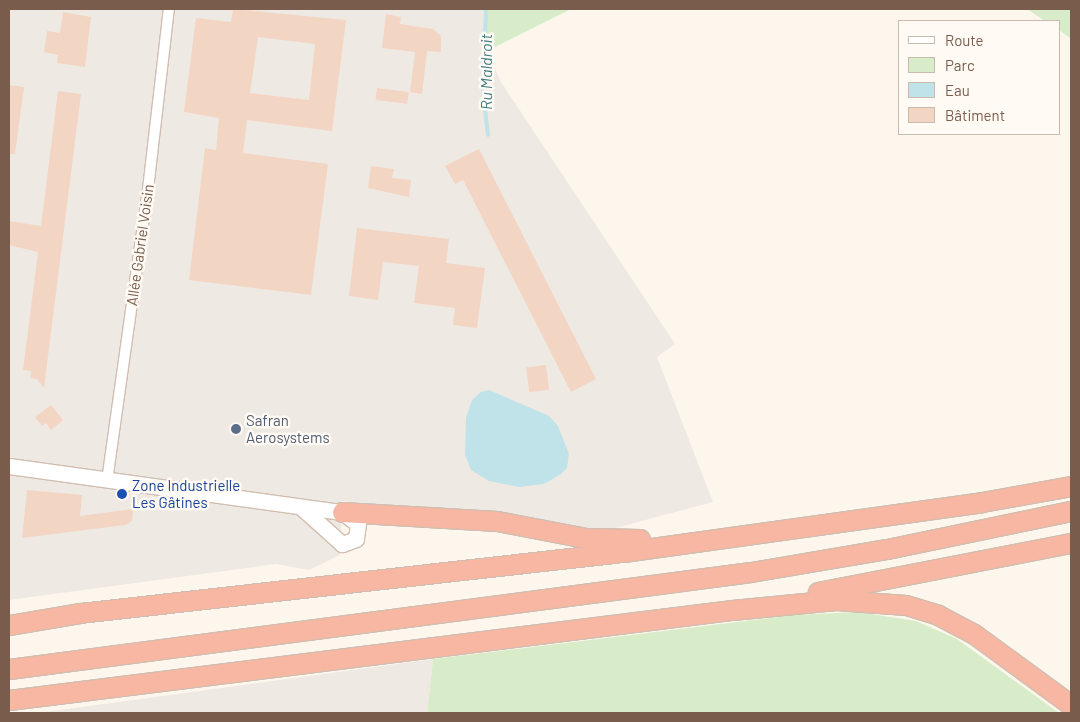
<!DOCTYPE html>
<meta charset="utf-8">
<style>
body{margin:0}
#map{position:relative;width:1080px;height:722px;overflow:hidden;background:#fdf6ec;font-family:Barlow,sans-serif}
div>[style]{position:absolute}
[style*='--x']{left:calc(var(--x)*1px);top:calc(var(--y)*1px);width:calc(var(--w)*1px);rotate:calc(var(--a)*1deg)}
.industrial>*{inset:0;background:#efe9e4}
.green>*{inset:0;background:#d8ecc9}
.water>*{inset:0;background:#bfe3e8}
.stream>*{height:4px;margin:-2px;padding:0 2px;transform-origin:2px;border-radius:2px;background:#bfe3e8}
.building>*{inset:0;background:#f3d5c3;transform-origin:0 0}
.roads{filter:drop-shadow(1px 0 #d1beb0) drop-shadow(-1px 0 #d1beb0) drop-shadow(0 1px #d1beb0) drop-shadow(0 -1px #d1beb0)}
.street>*{height:10px;margin:-5px;padding:0 5px;transform-origin:5px;border-radius:5px;background:#fff}
.secondary>*{height:15px;margin:-7.5px;padding:0 7.5px;transform-origin:7.5px;border-radius:7.5px;background:#fff}
.highway>*{height:19px;margin:-9.5px;padding:0 9.5px;transform-origin:9.5px;border-radius:9.5px;background:#f7b7a3}
.dots>*{width:14px;height:14px;translate:-50% -50%;box-sizing:border-box;border:2px solid #fffaf3;border-radius:50%}
span{translate:-50% -50%;white-space:nowrap;text-align:center;line-height:1.15;-webkit-text-stroke:5px #fffaf3;paint-order:stroke}
.street-label{font-size:15px;color:#7a5c4d}
.service-label{font-size:15px;color:#4e5e75}
.left{translate:0 -50%;text-align:left}
.transit-label{font-size:15px;color:#164399}
.water-label{font-size:16px;color:#437c86;font-style:italic}
.frame{position:absolute;inset:0;border:10px solid #7a5c4d;pointer-events:none}
.legend{position:absolute;left:898px;top:20px;width:162px;height:115px;box-sizing:border-box;background:#fffaf3;border:1px solid #cabbb1;margin:0;padding:6px 9px;list-style:none;font-size:15px;color:#7a5c4d}
.legend li{display:flex;align-items:center;gap:10px;height:25px}
.legend b{width:25px;border:1px solid #cabbb1}
</style>
<div id="map">
<div class="industrial">
<i style="clip-path:polygon(9px 9px,483px 9px,487px 51px,501px 82px,675px 344px,657px 357px,713px 502px,608px 530px,342px 501px,340px 555px,309px 570px,276px 564px,9px 600px)"></i>
<i style="clip-path:polygon(433px 659px,427px 713px,38px 713px)"></i>
</div>
<div class="green">
<i style="clip-path:polygon(483px 9px,571px 9px,487px 51px)"></i>
<i style="clip-path:polygon(1027px 9px,1071px 9px,1071px 39px,1059px 30px,1059px 21px,1045px 21px)"></i>
<i style="clip-path:polygon(858px 612px,916px 621px,957px 639px,1059px 713px,427px 713px,433px 659px,795px 615px)"></i>
</div>
<div class="water">
<i style="clip-path:polygon(489px 390px,549px 416px,558px 426px,569px 454px,567px 468px,561px 474px,544px 484px,519px 487px,489px 481px,471px 470px,465px 455px,466px 418px,472px 400px,481px 392px)"></i>
</div>
<div class="stream">
<i style="--x:486;--y:9;--w:84;--a:92"></i>
<i style="--x:483;--y:93;--w:42;--a:83.2"></i>
</div>
<div class="building">
<i style="clip-path:polygon(evenodd,233px 9px,346px 20px,332px 131px,247px 120px,243px 153px,328px 164px,311px 295px,189px 280px,205px 148px,216px 150px,219px 118px,184px 112px,196px 18px,231px 22px,233px 9px,258px 37px,315px 44px,309px 100px,250px 93px,258px 37px)"></i>
<i style="clip-path:polygon(63px 12px,91px 17px,85px 67px,57px 63px,58px 55px,44px 52px,47px 31px,60px 33px)"></i>
<i style="clip-path:polygon(386px 14px,401px 17px,400px 24px,433px 29px,441px 36px,441px 52px,427px 51px,422px 94px,410px 92px,415px 52px,382px 48px)"></i>
<i style="clip-path:polygon(9px 85px,24px 87px,15px 154px,9px 154px)"></i>
<i style="left:377px;top:88px;width:32px;height:12px;rotate:7deg"></i>
<i style="clip-path:polygon(58px 91px,81px 94px,44px 388px,37px 379px,30px 378px,31px 371px,23px 370px,38px 252px,9px 245px,9px 221px,41px 226px)"></i>
<i style="clip-path:polygon(479px 149px,596px 379px,571px 392px,463px 180px,455px 184px,445px 166px)"></i>
<i style="clip-path:polygon(371px 166px,394px 169px,392px 178px,411px 180px,409px 197px,368px 188px)"></i>
<i style="clip-path:polygon(357px 228px,449px 239px,446px 263px,485px 268px,477px 328px,453px 325px,455px 308px,414px 303px,419px 266px,383px 262px,378px 300px,349px 296px)"></i>
<i style="left:546px;top:365px;width:25px;height:20px;rotate:83deg"></i>
<i style="clip-path:polygon(51px 405px,63px 420px,51px 430px,46px 423px,42px 426px,35px 417px)"></i>
<i style="clip-path:polygon(27px 490px,82px 495px,80px 516px,133px 509px,132px 521px,125px 525px,22px 538px)"></i>
</div>
<div class="roads">
<div class="street">
<i style="--x:107;--y:481;--w:286;--a:-82"></i>
<i style="--x:147;--y:198;--w:190;--a:-83.4"></i>
</div>
<div class="secondary">
<i style="--x:9;--y:466;--w:336;--a:7.9"></i>
<i style="--x:342;--y:512;--w:20;--a:37"></i>
<i style="--x:358;--y:524;--w:15;--a:98"></i>
<i style="--x:356;--y:539;--w:15;--a:160"></i>
<i style="--x:342;--y:544;--w:54;--a:-138"></i>
</div>
<div class="highway">
<i style="--x:342;--y:512;--w:155;--a:3.3"></i>
<i style="--x:497;--y:521;--w:91;--a:10.8"></i>
<i style="--x:586;--y:538;--w:54;--a:1.1"></i>
<i style="--x:818;--y:592;--w:258;--a:-11"></i>
<i style="--x:9;--y:625;--w:72;--a:-9.6"></i>
<i style="--x:80;--y:613;--w:546;--a:-6.41"></i>
<i style="--x:623;--y:552;--w:362;--a:-7.9"></i>
<i style="--x:982;--y:502;--w:90;--a:-10.2"></i>
<i style="--x:9;--y:669;--w:748;--a:-7.45"></i>
<i style="--x:751;--y:572;--w:138;--a:-9.6"></i>
<i style="--x:887;--y:549;--w:188;--a:-11.7"></i>
<i style="--x:9;--y:700;--w:729;--a:-7.1"></i>
<i style="--x:732;--y:610;--w:104;--a:-5.5"></i>
<i style="--x:836;--y:600;--w:70;--a:4.1"></i>
<i style="--x:906;--y:605;--w:34;--a:17"></i>
<i style="--x:938;--y:615;--w:41;--a:27.8"></i>
<i style="--x:974;--y:634;--w:120;--a:36.2"></i>
</div>
</div>
<div class="dots">
<i style="left:236px;top:429px;background:#5c6f8a"></i>
<i style="left:122px;top:494px;background:#1a4fb4"></i>
</div>
<div class="street-label">
<span style="left:140px;top:245px;rotate:-82deg">Allée Gabriel Voisin</span>
</div>
<div class="service-label">
<span class="left" style="left:246px;top:429px">Safran<br>Aerosystems</span>
</div>
<div class="transit-label">
<span class="left" style="left:132px;top:494px">Zone Industrielle<br>Les Gâtines</span>
</div>
<div class="water-label">
<span style="left:486px;top:72px;rotate:-90deg">Ru Maldroit</span>
</div>
<div class="frame"></div>
<ul class="legend">
<li><b style="height:6px;background:#fff"></b>Route</li>
<li><b style="height:14px;background:#d8ecc9"></b>Parc</li>
<li><b style="height:14px;background:#bfe3e8"></b>Eau</li>
<li><b style="height:14px;background:#f3d5c3"></b>Bâtiment</li>
</ul>
</div>
